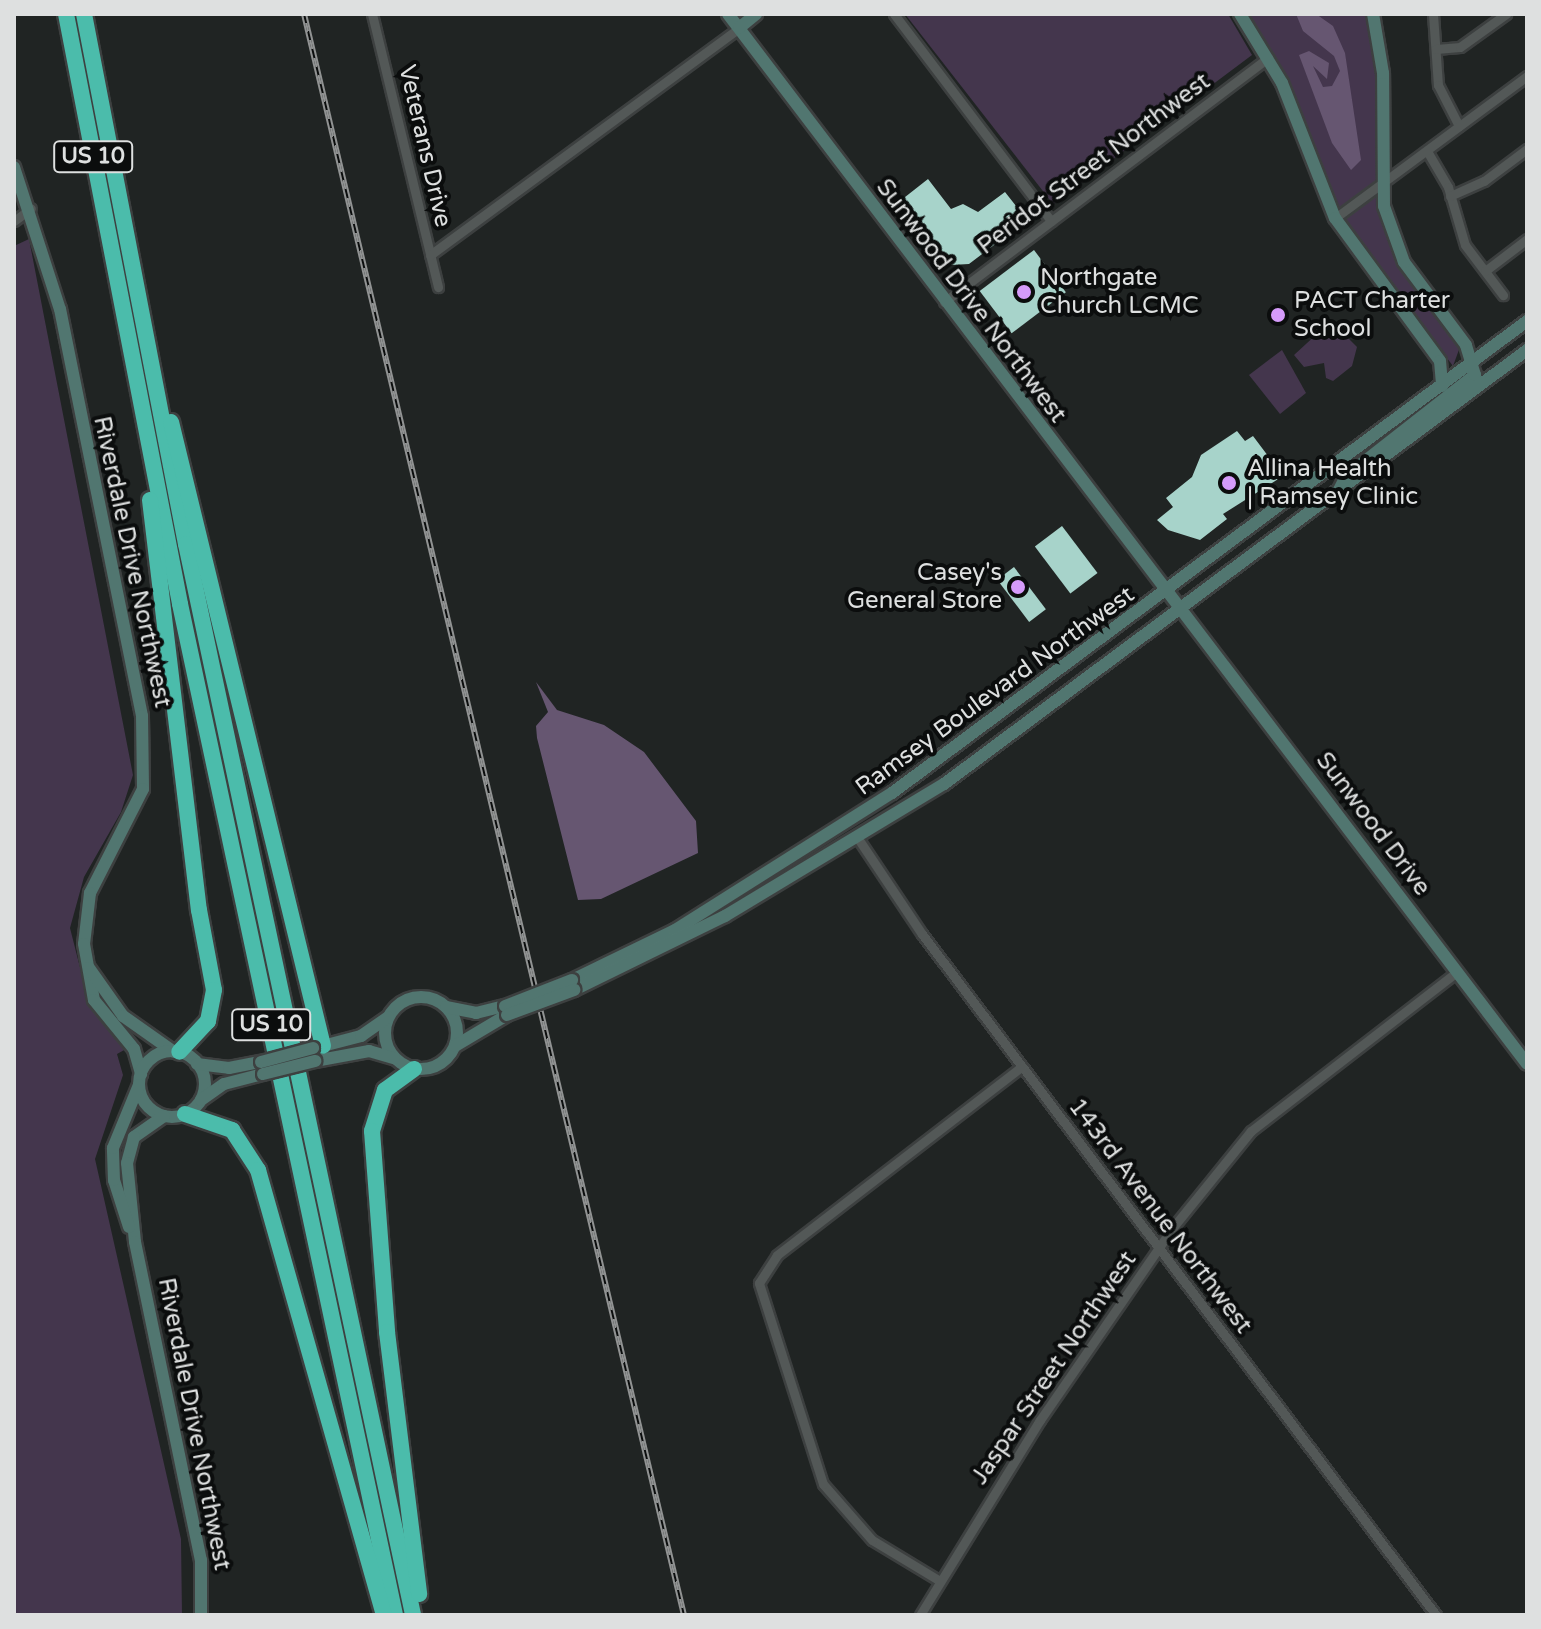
<!DOCTYPE html>
<style>
body{margin:0}
#map{position:relative;width:1541px;height:1629px;overflow:hidden;background:#202423;font-family:"Varela Round",sans-serif}
div>[style]{position:absolute}
[style*='--x']{left:calc(var(--x)*1px);top:calc(var(--y)*1px);width:calc(var(--w)*1px);rotate:calc(var(--a)*1deg)}
.green>*{inset:0;background:#44364d}
.water>*{inset:0;background:#665671}
.building>*{inset:0;background:#a7d3ca;transform-origin:0 0}
.roads{filter:drop-shadow(2px 0 #3d4040) drop-shadow(-2px 0 #3d4040) drop-shadow(0 2px #3d4040) drop-shadow(0 -2px #3d4040)}
.street>*{height:9px;margin:-4.5px;padding:0 4.5px;transform-origin:4.5px;border-radius:4.5px;background:#535857}
.secondary>*{height:12px;margin:-6px;padding:0 6px;transform-origin:6px;border-radius:6px;background:#517670}
.secondary>.ring{margin:-6px;padding:0;box-sizing:content-box;background:none;border:12px solid #517670;border-radius:50%}
.highway>*{height:16px;margin:-8px;padding:0 8px;transform-origin:8px;border-radius:8px;background:#4bbcab}
.rail>*{height:6px;margin-top:-3px;transform-origin:0;background:repeating-linear-gradient(90deg,#0b0d0d 0 9px,#919393 0 18px);box-sizing:border-box;border-block:2px solid #919393}
.bridges{filter:drop-shadow(2px 0 #3d4040) drop-shadow(-2px 0 #3d4040) drop-shadow(0 2px #3d4040) drop-shadow(0 -2px #3d4040)}
.secondary-bridge>*{height:12px;margin:-6px;padding:0 6px;transform-origin:6px;border-radius:6px;background:#517670}
.dots>*{width:22px;height:22px;translate:-50% -50%;box-sizing:border-box;border:4px solid #0b0d0d;border-radius:50%}
span{translate:-50% -50%;white-space:nowrap;text-align:center;line-height:1.15;-webkit-text-stroke:8px #0b0d0d;paint-order:stroke}
.shield-label span{padding:2px 6px;background:#0b0d0d;border:2px solid;border-radius:6px;-webkit-text-stroke-width:0}
.shield-label{font-size:22px;color:#dee0e0;font-weight:700}
.street-label{font-size:24px;color:#dee0e0}
.poi-label{font-size:24px;color:#dee0e0}
.left{translate:0 -50%;text-align:left}
.right{translate:-100% -50%;text-align:right}
.frame{position:absolute;inset:0;border:16px solid #dee0e0;pointer-events:none}
</style>
<div id="map">
<div class="green">
<i style="clip-path:polygon(905px 14px,1228px 14px,1252px 55px,1053px 204px)"></i>
<i style="clip-path:polygon(1245px 14px,1368px 14px,1378px 79px,1383px 217px,1460px 347px,1453px 366px,1351px 233px)"></i>
<i style="clip-path:polygon(29px 239px,133px 775px,121px 812px,84px 877px,70px 928px,89px 1003px,126px 1049px,117px 1054px,123px 1075px,95px 1159px,181px 1539px,182px 1615px,14px 1615px,14px 246px)"></i>
<i style="clip-path:polygon(1331px 321px,1357px 347px,1352px 366px,1333px 381px,1326px 378px,1324px 363px,1304px 367px,1294px 355px)"></i>
<i style="clip-path:polygon(1282px 350px,1306px 393px,1280px 414px,1249px 375px)"></i>
</div>
<div class="water">
<i style="clip-path:polygon(1296px 14px,1316px 14px,1333px 26px,1345px 53px,1361px 160px,1351px 170px,1332px 143px,1299px 55px,1309px 51px,1329px 63px,1327px 79px,1313px 66px,1323px 87px,1332px 86px,1340px 71px,1334px 56px,1303px 31px)"></i>
<i style="clip-path:polygon(536px 682px,557px 710px,604px 725px,644px 752px,696px 821px,698px 853px,601px 899px,578px 900px,537px 738px,536px 726px,548px 712px)"></i>
</div>
<div class="building">
<i style="clip-path:polygon(928px 179px,951px 209px,963px 204px,978px 212px,1005px 192px,1027px 220px,969px 264px,951px 265px,900px 201px)"></i>
<i style="left:1034px;top:250px;width:53px;height:68px;rotate:53deg"></i>
<i style="clip-path:polygon(1237px 431px,1245px 441px,1253px 436px,1283px 476px,1223px 514px,1227px 519px,1200px 540px,1168px 530px,1157px 520px,1173px 507px,1166px 498px,1192px 477px,1201px 455px)"></i>
<i style="left:1062px;top:526px;width:59px;height:34px;rotate:53deg"></i>
<i style="left:1014px;top:567px;width:53px;height:21px;rotate:53deg"></i>
</div>
<div class="roads">
<div class="street">
<i style="--x:372;--y:14;--w:281;--a:76.4"></i>
<i style="--x:894;--y:14;--w:260;--a:52.8"></i>
<i style="--x:1433;--y:14;--w:71;--a:86"></i>
<i style="--x:1438;--y:85;--w:46;--a:62.9"></i>
<i style="--x:1436;--y:49;--w:24;--a:-5"></i>
<i style="--x:1460;--y:47;--w:57;--a:-35.7"></i>
<i style="--x:1427;--y:151;--w:42;--a:59.7"></i>
<i style="--x:1448;--y:187;--w:60;--a:73.7"></i>
<i style="--x:1465;--y:245;--w:63;--a:52.8"></i>
<i style="--x:1450;--y:196;--w:37;--a:-24"></i>
<i style="--x:1484;--y:181;--w:54;--a:-36.7"></i>
<i style="--x:1335;--y:218;--w:239;--a:-36.5"></i>
<i style="--x:14;--y:221;--w:21;--a:-37"></i>
<i style="--x:430;--y:255;--w:383;--a:-36.3"></i>
<i style="--x:1485;--y:271;--w:53;--a:-37.3"></i>
<i style="--x:944;--y:302;--w:406;--a:-37"></i>
<i style="--x:857;--y:837;--w:117;--a:56.2"></i>
<i style="--x:922;--y:934;--w:853;--a:52.96"></i>
<i style="--x:940;--y:1581;--w:79;--a:-148.9"></i>
<i style="--x:872;--y:1540;--w:74;--a:-131.2"></i>
<i style="--x:823;--y:1484;--w:211;--a:-107.7"></i>
<i style="--x:759;--y:1283;--w:33;--a:-57"></i>
<i style="--x:777;--y:1255;--w:309;--a:-37.6"></i>
<i style="--x:920;--y:1615;--w:229;--a:-58.4"></i>
<i style="--x:1040;--y:1420;--w:236;--a:-55.4"></i>
<i style="--x:1174;--y:1226;--w:122;--a:-51"></i>
<i style="--x:1251;--y:1131;--w:260;--a:-37.7"></i>
</div>
<div class="secondary">
<i style="--x:728;--y:14;--w:1319;--a:52.73"></i>
<i style="--x:1240;--y:14;--w:81;--a:58.7"></i>
<i style="--x:1282;--y:83;--w:145;--a:68.6"></i>
<i style="--x:1335;--y:218;--w:177;--a:53.7"></i>
<i style="--x:1440;--y:361;--w:25;--a:85"></i>
<i style="--x:739;--y:28;--w:22;--a:-39"></i>
<i style="--x:14;--y:167;--w:149;--a:72.1"></i>
<i style="--x:60;--y:309;--w:415;--a:78.6"></i>
<i style="--x:142;--y:716;--w:73;--a:89.2"></i>
<i style="--x:143;--y:789;--w:117;--a:117"></i>
<i style="--x:90;--y:893;--w:51;--a:96.7"></i>
<i style="--x:84;--y:944;--w:57;--a:79.9"></i>
<i style="--x:94;--y:1000;--w:63;--a:50.8"></i>
<i style="--x:134;--y:1049;--w:26;--a:74"></i>
<i style="--x:1339;--y:490;--w:16;--a:-63"></i>
<i style="--x:1346;--y:476;--w:164;--a:-38.1"></i>
<i style="--x:1475;--y:375;--w:31;--a:-107"></i>
<i style="--x:1466;--y:345;--w:104;--a:-126.8"></i>
<i style="--x:1404;--y:262;--w:59;--a:-109.7"></i>
<i style="--x:1384;--y:206;--w:133;--a:-90.4"></i>
<i style="--x:1383;--y:73;--w:60;--a:-99.6"></i>
<i style="--x:89;--y:968;--w:59;--a:54.7"></i>
<i style="--x:123;--y:1016;--w:62;--a:35.2"></i>
<i style="--x:572;--y:980;--w:114;--a:-25.9"></i>
<i style="--x:675;--y:930;--w:257;--a:-32.3"></i>
<i style="--x:892;--y:793;--w:791;--a:-36.62"></i>
<i style="--x:574;--y:990;--w:168;--a:-26.1"></i>
<i style="--x:725;--y:916;--w:256;--a:-31.1"></i>
<i style="--x:944;--y:784;--w:727;--a:-36.66"></i>
<i class="ring" style="left:385px;top:997px;width:60px;height:60px"></i>
<i style="--x:446;--y:1007;--w:31;--a:11"></i>
<i style="--x:476;--y:1013;--w:30;--a:-14"></i>
<i style="--x:455;--y:1046;--w:61;--a:-30.8"></i>
<i style="--x:315;--y:1048;--w:48;--a:-14.6"></i>
<i style="--x:361;--y:1036;--w:33;--a:-35"></i>
<i class="ring" style="left:139px;top:1051px;width:54px;height:54px"></i>
<i style="--x:315;--y:1061;--w:55;--a:-10.5"></i>
<i style="--x:369;--y:1051;--w:26;--a:16"></i>
<i style="--x:197;--y:1064;--w:32;--a:7"></i>
<i style="--x:229;--y:1068;--w:33;--a:-11"></i>
<i style="--x:201;--y:1100;--w:28;--a:-35"></i>
<i style="--x:224;--y:1084;--w:40;--a:-14.4"></i>
<i style="--x:164;--y:1116;--w:37;--a:145"></i>
<i style="--x:134;--y:1137;--w:27;--a:105"></i>
<i style="--x:127;--y:1163;--w:79;--a:84.2"></i>
<i style="--x:135;--y:1242;--w:325;--a:78.3"></i>
<i style="--x:201;--y:1560;--w:55;--a:90"></i>
<i style="--x:129;--y:1227;--w:49;--a:-107.7"></i>
<i style="--x:114;--y:1180;--w:32;--a:-92"></i>
<i style="--x:113;--y:1148;--w:68;--a:-67.6"></i>
</div>
<div class="highway">
<i style="--x:66;--y:14;--w:601;--a:79.06"></i>
<i style="--x:180;--y:604;--w:1034;--a:77.99"></i>
<i style="--x:84;--y:14;--w:540;--a:79.11"></i>
<i style="--x:186;--y:544;--w:1095;--a:78.03"></i>
<i style="--x:171;--y:422;--w:642;--a:76.31"></i>
<i style="--x:150;--y:500;--w:413;--a:83.2"></i>
<i style="--x:199;--y:910;--w:81;--a:79.4"></i>
<i style="--x:214;--y:990;--w:32;--a:101"></i>
<i style="--x:208;--y:1021;--w:42;--a:133.1"></i>
<i style="--x:414;--y:1069;--w:36;--a:144"></i>
<i style="--x:385;--y:1090;--w:43;--a:107.6"></i>
<i style="--x:372;--y:1131;--w:202;--a:85.7"></i>
<i style="--x:387;--y:1332;--w:264;--a:83"></i>
<i style="--x:185;--y:1114;--w:50;--a:18.8"></i>
<i style="--x:232;--y:1130;--w:48;--a:57"></i>
<i style="--x:258;--y:1170;--w:462;--a:74.2"></i>
</div>
</div>
<div class="rail">
<i style="--x:304;--y:14;--w:1645;--a:76.65"></i>
</div>
<div class="bridges">
<div class="secondary-bridge">
<i style="--x:505;--y:1006;--w:72;--a:-21.2"></i>
<i style="--x:507;--y:1015;--w:72;--a:-20.5"></i>
<i style="--x:261;--y:1062;--w:54;--a:-15.1"></i>
<i style="--x:263;--y:1074;--w:54;--a:-14"></i>
</div>
</div>
<div class="dots">
<i style="left:1024px;top:292px;background:#d59bfa"></i>
<i style="left:1278px;top:315px;background:#d59bfa"></i>
<i style="left:1229px;top:483px;background:#d59bfa"></i>
<i style="left:1018px;top:587px;background:#d59bfa"></i>
</div>
<div class="shield-label">
<span style="left:93px;top:157px">US 10</span>
<span style="left:271px;top:1025px">US 10</span>
</div>
<div class="street-label">
<span style="left:425px;top:146px;rotate:77deg">Veterans Drive</span>
<span style="left:1094px;top:164px;rotate:-37deg">Peridot Street Northwest</span>
<span style="left:971px;top:301px;rotate:53deg">Sunwood Drive Northwest</span>
<span style="left:132px;top:562px;rotate:78deg">Riverdale Drive Northwest</span>
<span style="left:995px;top:691px;rotate:-36deg">Ramsey Boulevard Northwest</span>
<span style="left:1373px;top:824px;rotate:53deg">Sunwood Drive</span>
<span style="left:1160px;top:1216px;rotate:53deg">143rd Avenue Northwest</span>
<span style="left:1054px;top:1368px;rotate:-56deg">Jaspar Street Northwest</span>
<span style="left:194px;top:1424px;rotate:79deg">Riverdale Drive Northwest</span>
</div>
<div class="poi-label">
<span class="left" style="left:1040px;top:292px">Northgate<br>Church LCMC</span>
<span class="left" style="left:1294px;top:315px">PACT Charter<br>School</span>
<span class="left" style="left:1247px;top:483px">Allina Health<br>| Ramsey Clinic</span>
<span class="right" style="left:1002px;top:587px">Casey's<br>General Store</span>
</div>
<div class="frame"></div>
</div>
